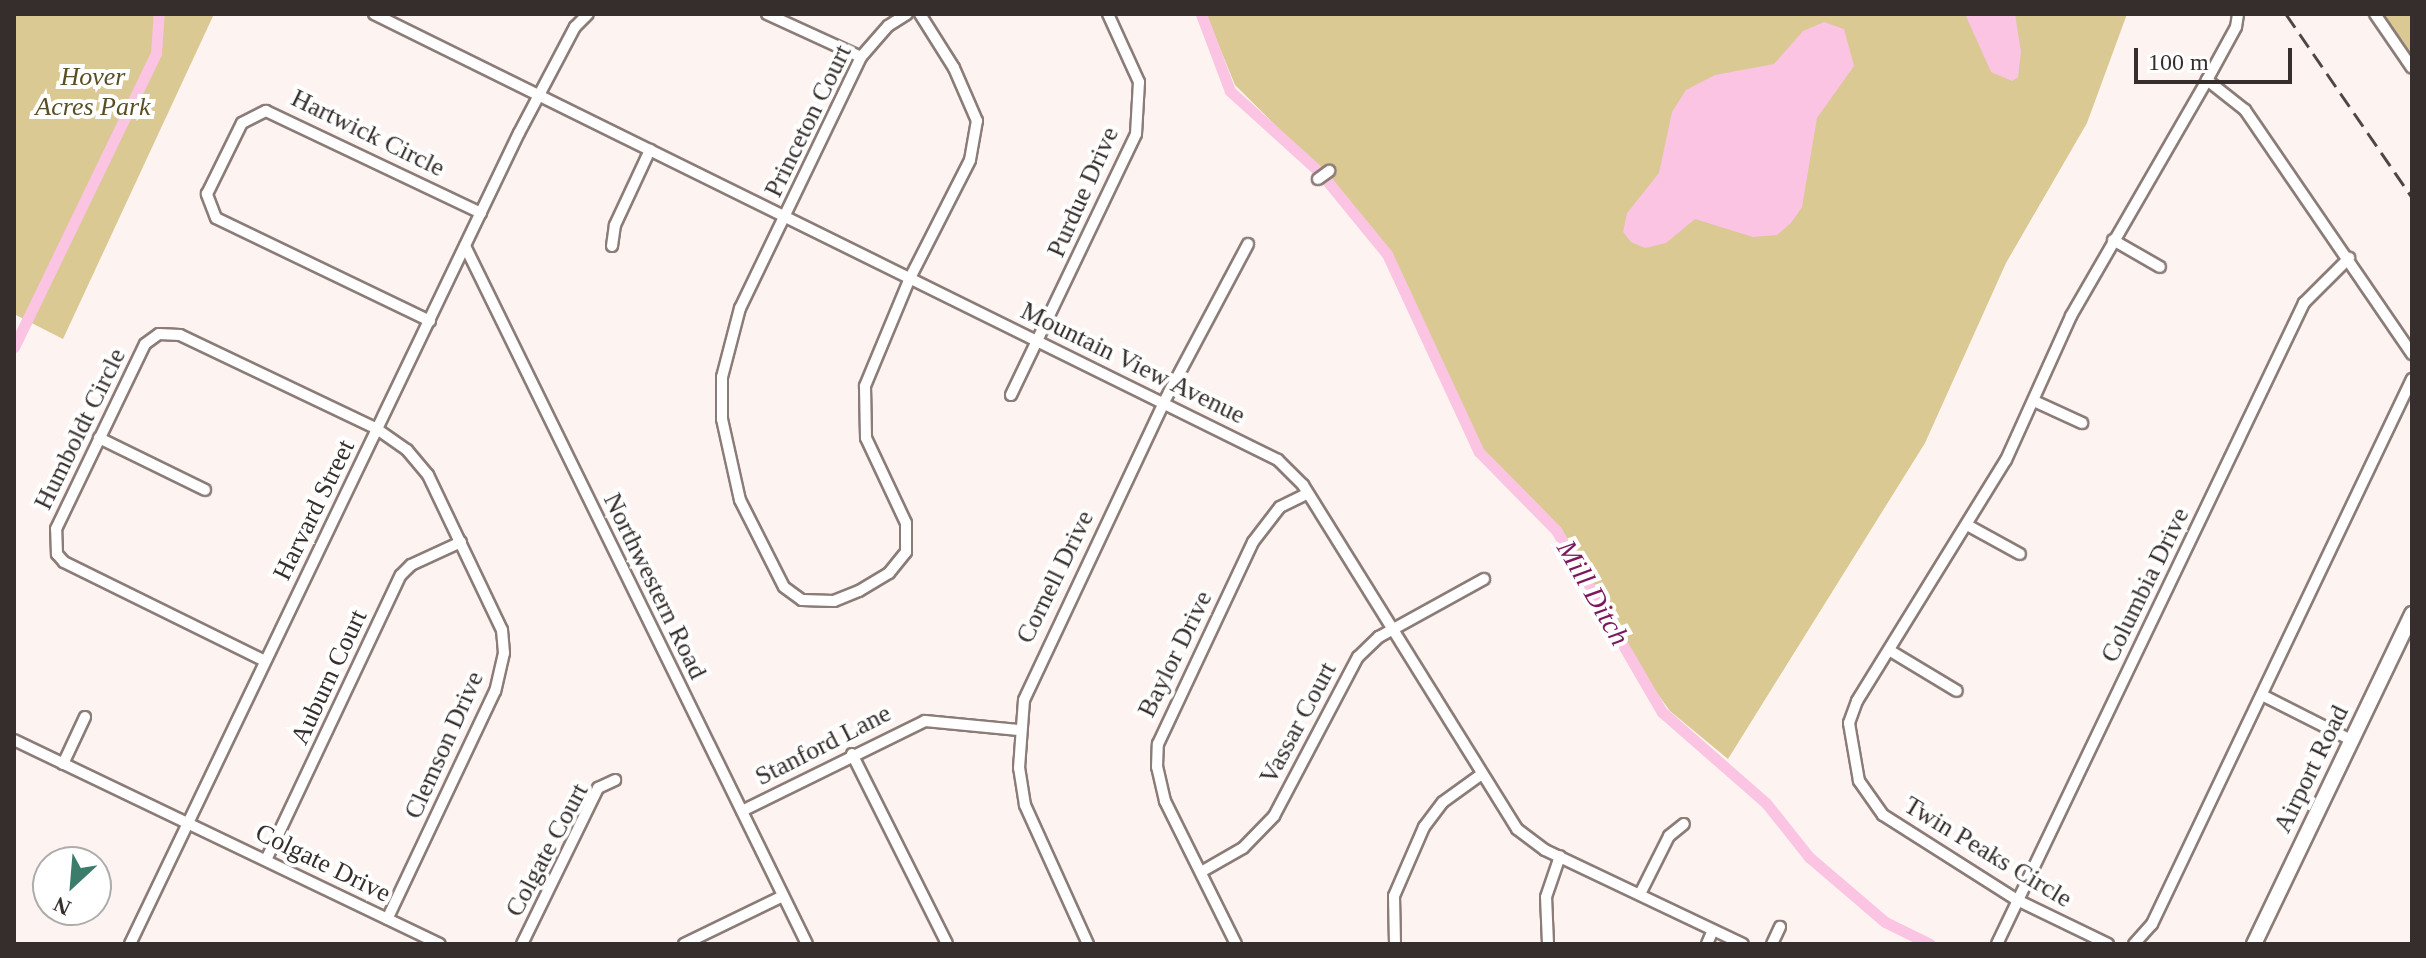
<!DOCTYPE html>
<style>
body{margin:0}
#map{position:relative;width:2426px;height:958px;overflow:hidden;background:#fdf3f0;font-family:Georgia,serif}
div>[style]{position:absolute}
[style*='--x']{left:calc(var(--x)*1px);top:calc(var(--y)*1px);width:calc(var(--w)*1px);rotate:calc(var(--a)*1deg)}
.green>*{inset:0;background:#dac992}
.water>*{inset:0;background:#fac4e2}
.canal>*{height:11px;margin:-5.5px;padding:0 5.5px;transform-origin:5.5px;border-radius:5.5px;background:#fac4e2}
.roads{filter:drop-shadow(2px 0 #8b7c78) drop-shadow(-2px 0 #8b7c78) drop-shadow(0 2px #8b7c78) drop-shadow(0 -2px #8b7c78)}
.minor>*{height:10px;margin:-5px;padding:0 5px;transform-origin:5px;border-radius:5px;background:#fff}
.major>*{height:14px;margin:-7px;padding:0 7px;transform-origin:7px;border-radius:7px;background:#fff}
.rail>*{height:3px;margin-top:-1.5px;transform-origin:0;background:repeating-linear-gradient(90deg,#4e4644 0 16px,transparent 0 24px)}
span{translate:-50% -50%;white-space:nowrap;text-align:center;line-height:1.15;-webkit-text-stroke:8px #fff;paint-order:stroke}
.park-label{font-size:26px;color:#5a4e25;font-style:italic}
.street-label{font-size:26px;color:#352e2c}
.water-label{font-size:28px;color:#7c185c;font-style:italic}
.frame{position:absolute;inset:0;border:16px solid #352e2c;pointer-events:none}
.north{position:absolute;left:32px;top:846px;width:80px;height:80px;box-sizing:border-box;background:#fff;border:2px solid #aeabab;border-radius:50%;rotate:206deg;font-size:22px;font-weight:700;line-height:32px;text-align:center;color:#352e2c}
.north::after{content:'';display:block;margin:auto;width:28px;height:36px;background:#3b7c6b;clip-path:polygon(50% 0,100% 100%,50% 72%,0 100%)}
.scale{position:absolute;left:2134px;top:48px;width:158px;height:36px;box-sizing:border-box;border:4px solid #352e2c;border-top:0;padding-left:10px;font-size:24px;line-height:28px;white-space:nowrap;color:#352e2c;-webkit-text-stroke:6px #fff;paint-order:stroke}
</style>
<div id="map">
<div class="green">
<i style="clip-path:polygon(14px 14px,214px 14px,63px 339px,14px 314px)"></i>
<i style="clip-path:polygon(1206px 14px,2127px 14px,2087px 123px,2006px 263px,1925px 443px,1728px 759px,1670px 711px,1641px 671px,1561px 528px,1482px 448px,1393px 256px,1336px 185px,1235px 85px)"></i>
<i style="clip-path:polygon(2386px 14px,2412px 14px,2412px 68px,2378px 19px)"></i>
</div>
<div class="water">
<i style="clip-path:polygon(1965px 14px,2015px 14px,2021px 52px,2018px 77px,2012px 81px,1991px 72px)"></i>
<i style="clip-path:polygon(1824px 22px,1844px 29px,1854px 66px,1817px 118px,1802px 207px,1791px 223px,1777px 235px,1753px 237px,1695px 219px,1666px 243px,1645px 248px,1631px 242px,1623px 232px,1627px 213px,1659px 173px,1672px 112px,1686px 90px,1715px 75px,1774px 64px,1803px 31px)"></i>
</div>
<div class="canal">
<i style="--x:1201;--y:14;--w:82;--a:69.4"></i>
<i style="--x:1230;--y:91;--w:118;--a:42.2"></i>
<i style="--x:1328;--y:182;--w:93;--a:50.7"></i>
<i style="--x:1387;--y:254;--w:218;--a:65.1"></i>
<i style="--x:1479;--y:452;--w:110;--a:45.4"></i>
<i style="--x:1556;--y:530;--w:211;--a:59.8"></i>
<i style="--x:1662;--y:712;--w:138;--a:41.2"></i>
<i style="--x:1766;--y:803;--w:69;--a:51.5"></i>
<i style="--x:1809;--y:857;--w:100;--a:40.5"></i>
<i style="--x:1885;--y:922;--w:50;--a:26.1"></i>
<i style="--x:14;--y:347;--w:326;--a:-64.2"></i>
<i style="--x:156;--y:53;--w:39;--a:-86"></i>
</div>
<div class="roads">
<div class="minor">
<i style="--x:374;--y:14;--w:1008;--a:26.26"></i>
<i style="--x:1278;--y:460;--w:35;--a:45"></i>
<i style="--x:1303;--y:485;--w:405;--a:58.1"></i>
<i style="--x:1517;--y:829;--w:35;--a:37"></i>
<i style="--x:1545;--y:850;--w:219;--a:25.4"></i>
<i style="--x:767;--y:14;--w:103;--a:24.6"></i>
<i style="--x:907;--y:14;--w:22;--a:148"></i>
<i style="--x:888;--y:26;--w:41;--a:131.1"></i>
<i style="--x:861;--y:57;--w:279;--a:115.7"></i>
<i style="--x:740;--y:308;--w:71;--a:104.6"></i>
<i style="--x:722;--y:377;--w:42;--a:90"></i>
<i style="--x:722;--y:419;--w:83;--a:77.5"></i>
<i style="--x:740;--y:500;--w:97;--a:63.2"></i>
<i style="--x:784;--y:587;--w:22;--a:36"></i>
<i style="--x:802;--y:600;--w:32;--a:2"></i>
<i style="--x:834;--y:601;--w:27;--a:-22"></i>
<i style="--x:859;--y:591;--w:35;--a:-31"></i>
<i style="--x:889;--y:573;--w:27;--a:-51"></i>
<i style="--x:906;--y:552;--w:29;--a:-90"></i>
<i style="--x:906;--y:523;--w:94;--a:-115.2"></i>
<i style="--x:866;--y:438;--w:52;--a:-91.1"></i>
<i style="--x:865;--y:386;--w:117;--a:-67.4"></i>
<i style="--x:910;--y:278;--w:132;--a:-63"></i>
<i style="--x:970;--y:160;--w:40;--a:-80"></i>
<i style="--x:977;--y:121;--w:58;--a:-113.5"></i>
<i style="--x:954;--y:68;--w:64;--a:-122.2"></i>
<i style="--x:2375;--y:14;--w:65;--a:55.6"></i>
<i style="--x:2207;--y:80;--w:48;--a:38.3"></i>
<i style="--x:2245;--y:110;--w:296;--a:55.6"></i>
<i style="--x:1318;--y:179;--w:14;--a:-36"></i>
<i style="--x:2113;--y:240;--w:54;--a:29.9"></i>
<i style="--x:465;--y:246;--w:777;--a:63.9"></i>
<i style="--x:612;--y:246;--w:21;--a:-82"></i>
<i style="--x:615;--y:225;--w:83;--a:-65"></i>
<i style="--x:430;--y:321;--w:237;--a:-154.3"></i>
<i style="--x:216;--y:218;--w:26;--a:-111"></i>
<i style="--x:207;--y:194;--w:79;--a:-63.8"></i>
<i style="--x:242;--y:123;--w:27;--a:-27"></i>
<i style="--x:266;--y:111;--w:238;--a:25.4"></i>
<i style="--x:1011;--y:395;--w:289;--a:-64.4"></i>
<i style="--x:1136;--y:134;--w:52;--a:-86.7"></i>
<i style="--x:1139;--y:82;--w:75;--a:-114.5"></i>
<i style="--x:2034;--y:401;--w:53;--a:24.6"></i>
<i style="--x:99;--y:438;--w:118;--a:26.1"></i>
<i style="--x:1969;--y:526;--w:58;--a:28.8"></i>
<i style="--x:1889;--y:650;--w:79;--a:31.1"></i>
<i style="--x:265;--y:661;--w:224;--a:-153.8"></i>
<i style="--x:64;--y:562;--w:11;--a:-131"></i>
<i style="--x:57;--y:554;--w:25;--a:-92"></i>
<i style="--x:56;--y:529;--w:205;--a:-64.3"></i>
<i style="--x:145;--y:344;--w:17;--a:-36"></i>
<i style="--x:159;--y:334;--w:21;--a:3"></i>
<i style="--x:180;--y:335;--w:218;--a:25.5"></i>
<i style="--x:377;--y:429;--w:37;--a:35"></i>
<i style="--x:407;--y:450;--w:33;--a:50"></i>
<i style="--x:428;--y:475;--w:172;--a:64.5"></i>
<i style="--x:502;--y:630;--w:23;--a:85"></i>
<i style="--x:504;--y:653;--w:39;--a:103"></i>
<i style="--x:495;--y:691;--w:252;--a:115.3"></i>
<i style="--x:2262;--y:695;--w:100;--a:26.8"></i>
<i style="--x:14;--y:740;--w:472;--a:25.6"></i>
<i style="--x:852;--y:754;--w:212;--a:63.4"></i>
<i style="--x:63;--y:764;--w:52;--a:-64.9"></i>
<i style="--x:742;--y:811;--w:204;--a:-26.2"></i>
<i style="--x:925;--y:721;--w:94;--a:5.5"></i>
<i style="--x:266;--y:860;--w:315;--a:-64.7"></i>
<i style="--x:401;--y:575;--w:14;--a:-45"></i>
<i style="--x:411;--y:565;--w:55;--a:-24.7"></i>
<i style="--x:1201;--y:872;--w:48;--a:-29.7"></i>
<i style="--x:1243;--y:848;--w:45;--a:-45.9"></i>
<i style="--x:1274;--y:816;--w:180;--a:-62.2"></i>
<i style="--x:1358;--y:657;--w:29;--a:-44"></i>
<i style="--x:1379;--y:637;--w:120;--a:-28.9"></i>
<i style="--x:1640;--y:894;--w:65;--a:-63.4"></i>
<i style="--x:1669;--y:836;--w:19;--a:-39"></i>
<i style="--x:130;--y:944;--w:899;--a:-64.38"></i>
<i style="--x:519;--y:133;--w:120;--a:-62.2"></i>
<i style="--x:575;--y:27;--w:18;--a:-45"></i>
<i style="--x:522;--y:944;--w:174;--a:-64"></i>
<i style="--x:598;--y:788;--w:19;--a:-25"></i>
<i style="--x:684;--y:944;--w:110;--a:-25.9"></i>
<i style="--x:1088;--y:944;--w:153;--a:-114.4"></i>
<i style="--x:1025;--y:805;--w:37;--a:-99"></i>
<i style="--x:1019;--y:768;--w:68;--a:-85.8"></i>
<i style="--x:1024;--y:700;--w:329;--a:-64.8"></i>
<i style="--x:1164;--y:402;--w:179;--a:-62"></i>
<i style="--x:1236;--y:944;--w:160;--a:-116.4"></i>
<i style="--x:1165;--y:801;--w:35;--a:-103"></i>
<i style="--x:1157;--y:767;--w:23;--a:-88"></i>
<i style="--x:1158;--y:744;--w:223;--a:-64.8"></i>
<i style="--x:1253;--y:542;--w:44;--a:-52.4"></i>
<i style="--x:1280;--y:507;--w:30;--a:-26"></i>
<i style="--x:1395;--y:944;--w:48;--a:-91.2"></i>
<i style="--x:1394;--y:896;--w:75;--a:-66.5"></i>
<i style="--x:1424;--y:827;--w:31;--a:-53"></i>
<i style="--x:1443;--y:802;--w:44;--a:-35.8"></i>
<i style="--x:1548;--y:944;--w:47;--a:-92.4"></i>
<i style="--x:1546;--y:897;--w:43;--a:-71.1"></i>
<i style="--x:1707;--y:944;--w:15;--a:-67"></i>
<i style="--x:1772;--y:944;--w:19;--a:-65"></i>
<i style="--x:1997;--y:944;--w:711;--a:-64.41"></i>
<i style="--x:2304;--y:303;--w:64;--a:-45"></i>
<i style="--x:2108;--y:944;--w:101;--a:-154.2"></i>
<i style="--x:2017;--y:900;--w:159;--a:-147.6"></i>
<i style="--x:1883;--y:815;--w:42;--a:-125.2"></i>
<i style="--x:1859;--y:781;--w:59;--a:-99.8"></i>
<i style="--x:1849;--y:723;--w:23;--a:-70"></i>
<i style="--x:1857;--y:701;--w:283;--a:-58.3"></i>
<i style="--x:2006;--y:460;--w:158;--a:-65.7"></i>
<i style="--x:2071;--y:316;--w:272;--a:-60"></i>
<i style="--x:2207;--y:80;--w:60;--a:-61.3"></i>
<i style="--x:2236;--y:27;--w:13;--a:-81"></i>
<i style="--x:2134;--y:944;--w:27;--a:-48"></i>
<i style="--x:2152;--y:924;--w:604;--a:-64.5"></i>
</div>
<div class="major">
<i style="--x:2254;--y:944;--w:366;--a:-64.4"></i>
</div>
</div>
<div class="rail">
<i style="--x:2286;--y:14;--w:222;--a:55.5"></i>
</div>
<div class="park-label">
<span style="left:93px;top:92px">Hover<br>Acres Park</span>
</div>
<div class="street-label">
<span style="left:808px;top:121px;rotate:-64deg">Princeton Court</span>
<span style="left:368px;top:133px;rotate:26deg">Hartwick Circle</span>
<span style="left:1083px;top:192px;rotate:-66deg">Purdue Drive</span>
<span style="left:1133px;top:363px;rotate:26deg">Mountain View Avenue</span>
<span style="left:80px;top:429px;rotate:-64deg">Humboldt Circle</span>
<span style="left:314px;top:510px;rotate:-64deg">Harvard Street</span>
<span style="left:1055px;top:577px;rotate:-64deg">Cornell Drive</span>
<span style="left:2145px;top:585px;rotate:-64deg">Columbia Drive</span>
<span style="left:655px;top:586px;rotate:64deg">Northwestern Road</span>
<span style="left:1175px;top:654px;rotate:-64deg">Baylor Drive</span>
<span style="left:329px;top:677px;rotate:-65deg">Auburn Court</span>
<span style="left:1298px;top:723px;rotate:-62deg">Vassar Court</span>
<span style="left:444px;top:745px;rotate:-66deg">Clemson Drive</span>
<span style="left:823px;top:745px;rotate:-27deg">Stanford Lane</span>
<span style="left:2311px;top:769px;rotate:-64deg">Airport Road</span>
<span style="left:547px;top:850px;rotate:-62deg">Colgate Court</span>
<span style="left:1988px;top:852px;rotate:31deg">Twin Peaks Circle</span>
<span style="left:323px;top:863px;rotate:26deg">Colgate Drive</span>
</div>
<div class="water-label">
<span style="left:1593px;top:593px;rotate:60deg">Mill Ditch</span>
</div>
<div class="frame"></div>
<div class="north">N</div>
<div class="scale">100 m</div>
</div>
